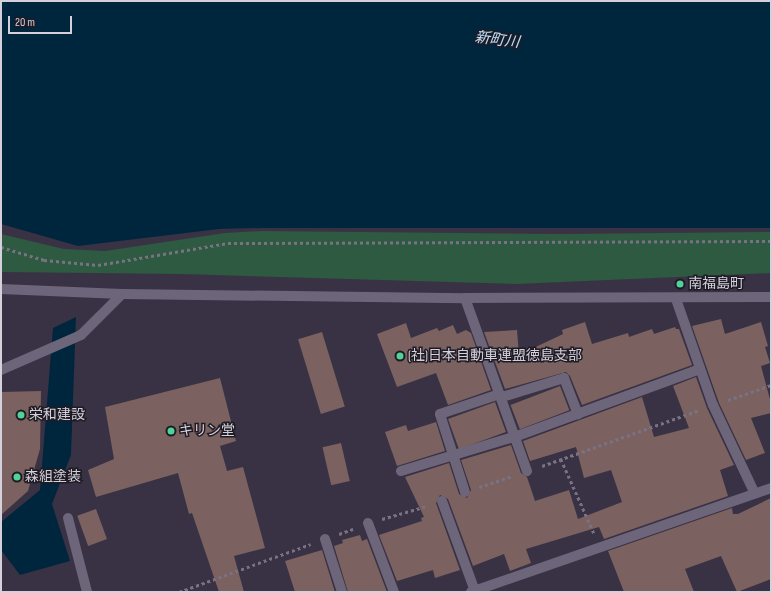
<!DOCTYPE html>
<meta charset="utf-8">
<style>
body{margin:0}
#map{position:relative;width:772px;height:593px;overflow:hidden;background:#393245;font-family:"Sofia Sans Condensed","Noto Sans JP",sans-serif}
div>[style]{position:absolute}
[style*='--x']{left:calc(var(--x)*1px);top:calc(var(--y)*1px);width:calc(var(--w)*1px);rotate:calc(var(--a)*1deg)}
.green>*{inset:0;background:#2d5a40}
.water>*{inset:0;background:#00263e}
.building>*{inset:0;background:#7b615f;transform-origin:0 0}
.path>*{height:2.5px;margin-top:-1.25px;transform-origin:0;background:repeating-linear-gradient(90deg,#787282 0 3px,transparent 0 6px)}
.service>*{height:10px;margin:-5px;padding:0 5px;transform-origin:5px;border-radius:5px;background:#6d667b}
.minor>*{height:10px;margin:-5px;padding:0 5px;transform-origin:5px;border-radius:5px;background:#6d667b}
.tertiary>*{height:10px;margin:-5px;padding:0 5px;transform-origin:5px;border-radius:5px;background:#6d667b}
.dots>*{width:11px;height:11px;translate:-50% -50%;box-sizing:border-box;border:2px solid #1e1b24;border-radius:50%}
span{translate:-50% -50%;white-space:nowrap;text-align:center;line-height:1.15;-webkit-text-stroke:3px #1e1b24;paint-order:stroke}
.poi-label{font-size:14px;color:#d4d0dc}
.left{translate:0 -50%;text-align:left}
.water-label{font-size:15px;color:#bde0fb;font-style:italic}
.frame{position:absolute;inset:0;border:2px solid #d4d0dc;pointer-events:none}
.scale{position:absolute;left:8px;top:16px;width:64px;height:18px;box-sizing:border-box;border:2px solid #d4d0dc;border-top:0;padding-left:5px;font-size:12px;line-height:14px;white-space:nowrap;color:#d4d0dc;-webkit-text-stroke:3px #1e1b24;paint-order:stroke}
</style>
<div id="map">
<div class="green">
<i style="clip-path:polygon(262px 231px,559px 234px,771px 232px,771px 273px,516px 284px,182px 274px,1px 272px,1px 234px,64px 249px,105px 251px,225px 233px)"></i>
</div>
<div class="water">
<i style="clip-path:polygon(1px 1px,771px 1px,771px 228px,261px 228px,219px 229px,78px 246px,1px 224px)"></i>
<i style="clip-path:polygon(76px 317px,71px 455px,52px 504px,70px 561px,20px 575px,1px 550px,1px 522px,40px 490px,53px 328px)"></i>
</div>
<div class="building">
<i style="clip-path:polygon(721px 319px,725px 334px,761px 322px,768px 346px,765px 347px,770px 363px,761px 366px,771px 403px,771px 413px,751px 418px,765px 453px,746px 460px,719px 403px,692px 326px)"></i>
<i style="clip-path:polygon(585px 322px,592px 344px,628px 333px,629px 337px,652px 329px,654px 334px,675px 327px,676px 329px,679px 329px,692px 365px,582px 405px,570px 376px,566px 372px,505px 389px,484px 332px,517px 330px,519px 355px,563px 334px,562px 330px)"></i>
<i style="clip-path:polygon(406px 323px,411px 338px,437px 328px,439px 331px,453px 325px,457px 334px,466px 330px,471px 333px,491px 390px,448px 405px,436px 373px,397px 387px,377px 334px)"></i>
<i style="left:322px;top:332px;width:78px;height:25px;rotate:73deg"></i>
<i style="clip-path:polygon(696px 377px,707px 408px,734px 465px,720px 470px,728px 496px,604px 539px,599px 527px,526px 549px,531px 563px,510px 571px,504px 554px,473px 566px,448px 499px,440px 495px,436px 503px,460px 570px,435px 578px,433px 570px,397px 581px,379px 535px,422px 521px,421px 518px,424px 517px,405px 477px,449px 463px,459px 494px,467px 498px,471px 490px,461px 460px,511px 445px,521px 473px,527px 477px,535px 501px,569px 490px,578px 519px,622px 502px,611px 470px,584px 478px,576px 447px,530px 461px,523px 441px,642px 397px,654px 437px,689px 428px,673px 386px)"></i>
<i style="clip-path:polygon(220px 378px,236px 441px,220px 446px,227px 471px,243px 467px,265px 548px,234px 556px,244px 592px,219px 592px,192px 513px,189px 514px,178px 473px,96px 497px,88px 470px,114px 459px,105px 407px)"></i>
<i style="left:560px;top:386px;width:26px;height:53px;rotate:69deg"></i>
<i style="clip-path:polygon(41px 391px,40px 449px,28px 491px,1px 515px,1px 392px)"></i>
<i style="left:495px;top:402px;width:32px;height:50px;rotate:70deg"></i>
<i style="clip-path:polygon(436px 422px,445px 451px,397px 466px,385px 432px,406px 425px,408px 431px)"></i>
<i style="left:341px;top:443px;width:39px;height:19px;rotate:77deg"></i>
<i style="clip-path:polygon(771px 498px,771px 579px,737px 592px,721px 556px,685px 569px,694px 592px,624px 592px,608px 551px,732px 508px,733px 514px,738px 514px)"></i>
<i style="left:96px;top:509px;width:32px;height:20px;rotate:70deg"></i>
<i style="clip-path:polygon(360px 535px,362px 541px,367px 539px,387px 592px,348px 592px,334px 546px,343px 543px,342px 540px)"></i>
<i style="clip-path:polygon(322px 550px,335px 592px,295px 592px,285px 561px)"></i>
</div>
<div class="path">
<i style="--x:1;--y:247;--w:45;--a:16.8"></i>
<i style="--x:44;--y:260;--w:54;--a:5.3"></i>
<i style="--x:98;--y:265;--w:132;--a:-9.6"></i>
<i style="--x:228;--y:243;--w:543;--a:-0.21"></i>
<i style="--x:728;--y:400;--w:46;--a:-19.2"></i>
<i style="--x:561;--y:459;--w:81;--a:66"></i>
<i style="--x:542;--y:466;--w:167;--a:-19.6"></i>
<i style="--x:479;--y:487;--w:35;--a:-18"></i>
<i style="--x:382;--y:519;--w:47;--a:-16.1"></i>
<i style="--x:339;--y:534;--w:15;--a:-20"></i>
<i style="--x:179;--y:592;--w:140;--a:-20"></i>
</div>
<div class="service">
<i style="--x:502;--y:397;--w:65;--a:-17"></i>
<i style="--x:564;--y:378;--w:39;--a:69"></i>
<i style="--x:68;--y:518;--w:76;--a:75.6"></i>
</div>
<div class="minor">
<i style="--x:465;--y:298;--w:184;--a:70.3"></i>
<i style="--x:676;--y:299;--w:112;--a:70.8"></i>
<i style="--x:713;--y:405;--w:98;--a:64.7"></i>
<i style="--x:1;--y:370;--w:87;--a:-23.6"></i>
<i style="--x:81;--y:335;--w:58;--a:-45"></i>
<i style="--x:401;--y:471;--w:121;--a:-16.8"></i>
<i style="--x:517;--y:436;--w:195;--a:-20.1"></i>
<i style="--x:465;--y:492;--w:82;--a:-107.8"></i>
<i style="--x:440;--y:414;--w:63;--a:-18.4"></i>
<i style="--x:442;--y:501;--w:96;--a:69.9"></i>
<i style="--x:368;--y:523;--w:74;--a:69.4"></i>
<i style="--x:325;--y:539;--w:56;--a:72.2"></i>
<i style="--x:471;--y:592;--w:318;--a:-19.1"></i>
</div>
<div class="tertiary">
<i style="--x:1;--y:289;--w:121;--a:2.4"></i>
<i style="--x:122;--y:294;--w:343;--a:0.7"></i>
<i style="--x:465;--y:298;--w:306;--a:-0.2"></i>
</div>
<div class="dots">
<i style="left:680px;top:284px;background:#50d398"></i>
<i style="left:400px;top:356px;background:#50d398"></i>
<i style="left:21px;top:415px;background:#50d398"></i>
<i style="left:171px;top:431px;background:#50d398"></i>
<i style="left:17px;top:477px;background:#50d398"></i>
</div>
<div class="poi-label">
<span class="left" style="left:688px;top:284px">南福島町</span>
<span class="left" style="left:408px;top:356px">(社)日本自動車連盟徳島支部</span>
<span class="left" style="left:29px;top:415px">栄和建設</span>
<span class="left" style="left:179px;top:431px">キリン堂</span>
<span class="left" style="left:25px;top:477px">森組塗装</span>
</div>
<div class="water-label">
<span style="left:497px;top:40px;rotate:7deg">新町川</span>
</div>
<div class="frame"></div>
<div class="scale">20 m</div>
</div>
